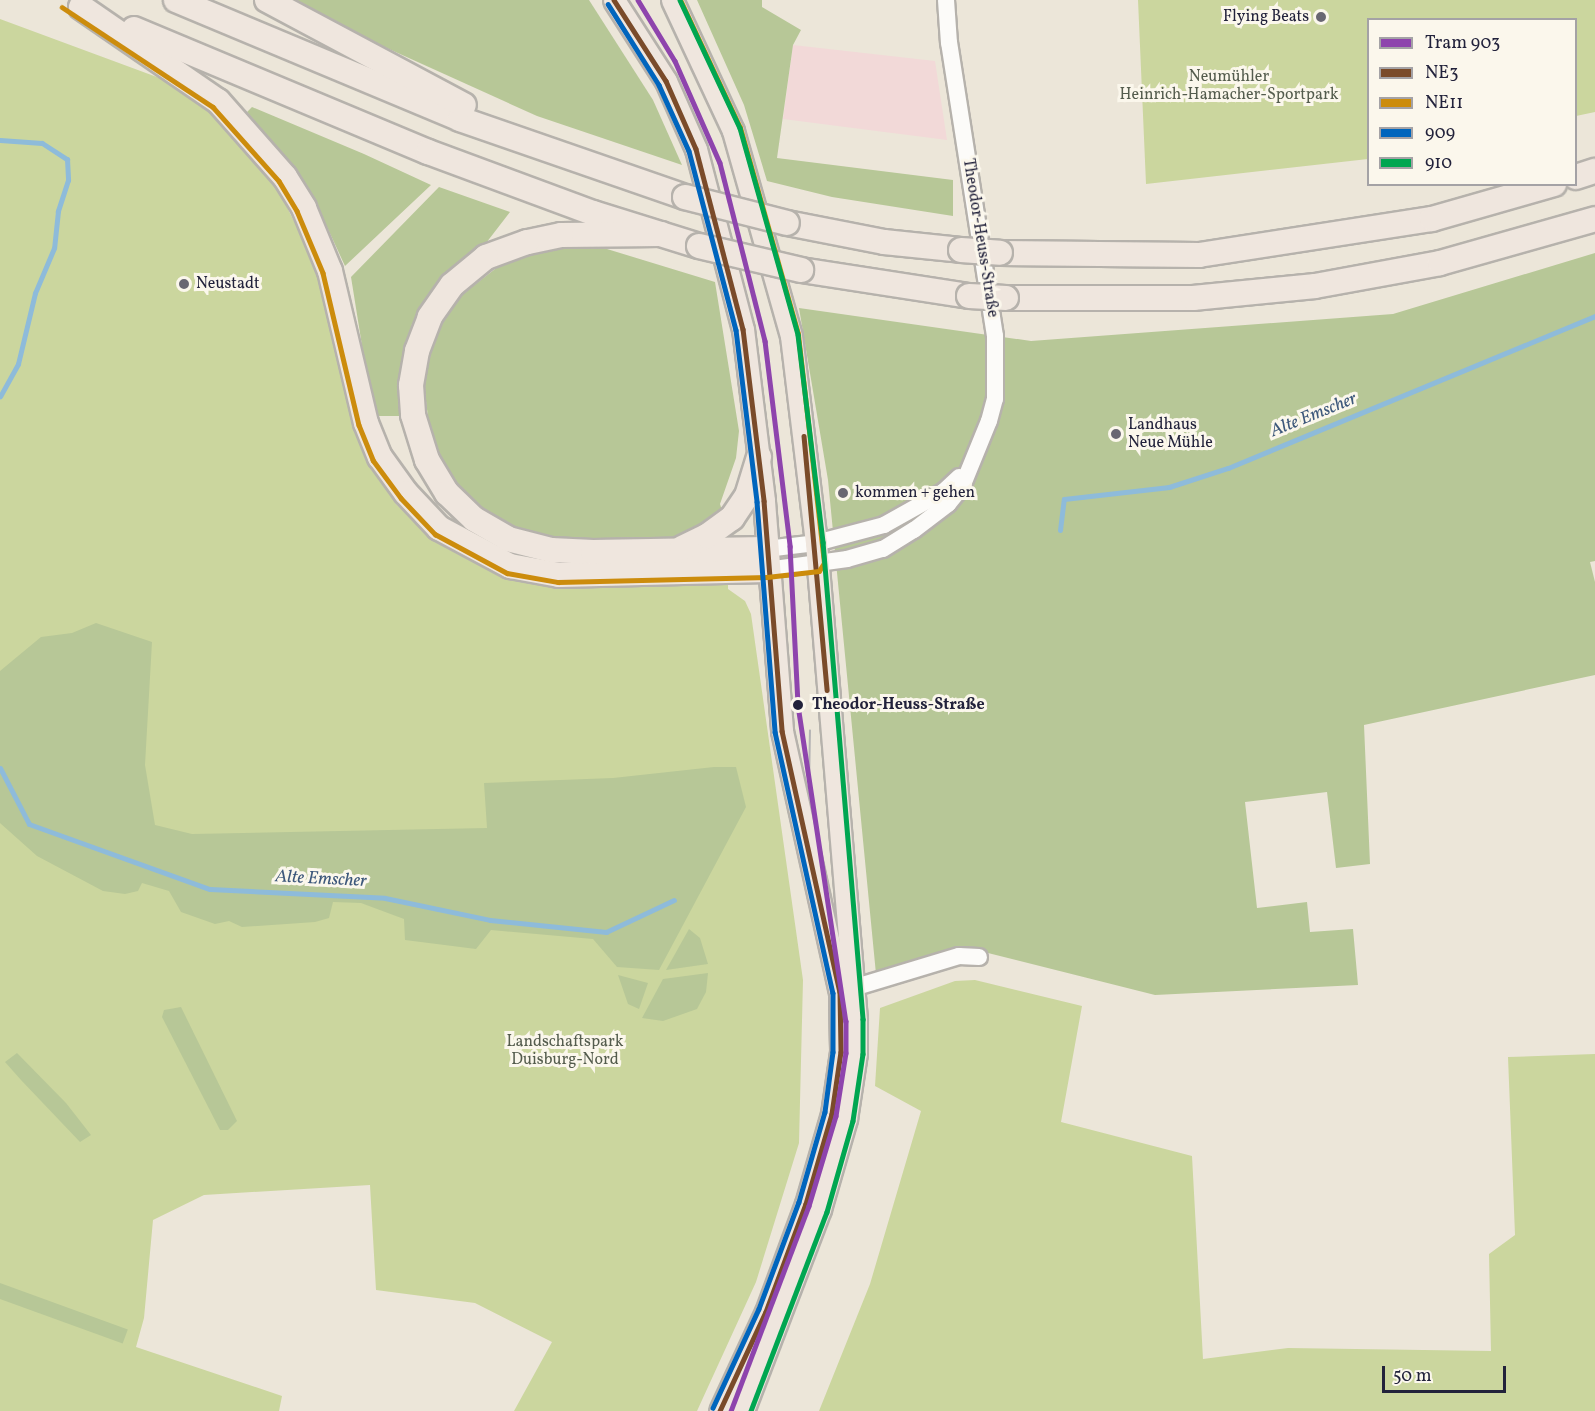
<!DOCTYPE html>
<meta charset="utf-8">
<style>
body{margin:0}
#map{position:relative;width:1595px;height:1411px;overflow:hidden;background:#ece6d9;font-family:Vollkorn,serif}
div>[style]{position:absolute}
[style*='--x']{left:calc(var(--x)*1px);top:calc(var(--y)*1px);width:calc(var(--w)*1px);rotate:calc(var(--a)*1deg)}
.built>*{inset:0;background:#f2d9d8}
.green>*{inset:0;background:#cbd69e}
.forest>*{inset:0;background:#b7c797;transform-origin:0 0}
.stream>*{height:5px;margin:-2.5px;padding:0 2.5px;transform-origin:2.5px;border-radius:2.5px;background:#8ebbda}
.roads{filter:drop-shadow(2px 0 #b6b2ac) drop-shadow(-2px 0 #b6b2ac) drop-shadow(0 2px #b6b2ac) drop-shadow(0 -2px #b6b2ac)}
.minor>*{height:16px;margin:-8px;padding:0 8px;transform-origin:8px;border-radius:8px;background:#fcfbf9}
.major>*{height:21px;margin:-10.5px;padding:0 10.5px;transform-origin:10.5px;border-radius:10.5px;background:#efe6de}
.highway>*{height:24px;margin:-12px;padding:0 12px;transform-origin:12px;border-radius:12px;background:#efe6de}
.tram>*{height:1.5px;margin:-0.75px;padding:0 0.75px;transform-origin:0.75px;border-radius:0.75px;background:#b4b3b4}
.bridges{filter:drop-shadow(2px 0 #b6b2ac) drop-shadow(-2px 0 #b6b2ac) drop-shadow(0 2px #b6b2ac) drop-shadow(0 -2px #b6b2ac)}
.highway-bridge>*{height:24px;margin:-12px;padding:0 12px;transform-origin:12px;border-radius:12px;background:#efe6de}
.bus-1>*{height:4.5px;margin:-2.25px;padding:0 2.25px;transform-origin:2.25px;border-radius:2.25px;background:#7a4b2a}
.bus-2>*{height:4.5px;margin:-2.25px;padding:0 2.25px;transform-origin:2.25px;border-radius:2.25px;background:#cc8c0c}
.bus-3>*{height:4.5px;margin:-2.25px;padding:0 2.25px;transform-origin:2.25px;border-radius:2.25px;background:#0065bd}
.bus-4>*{height:4.5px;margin:-2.25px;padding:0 2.25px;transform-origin:2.25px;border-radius:2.25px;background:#00a651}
.tram-1>*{height:4.5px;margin:-2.25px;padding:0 2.25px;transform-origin:2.25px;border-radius:2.25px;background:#8e44ad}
.dots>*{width:16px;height:16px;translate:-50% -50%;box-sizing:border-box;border:3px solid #fbf7ec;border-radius:50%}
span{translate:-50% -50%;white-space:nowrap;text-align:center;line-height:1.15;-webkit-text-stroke:6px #fbf7ec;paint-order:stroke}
.poi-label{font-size:16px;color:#22223b}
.right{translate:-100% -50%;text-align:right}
.left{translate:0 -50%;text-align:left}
.park-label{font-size:16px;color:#545c4d}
.street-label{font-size:16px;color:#22223b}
.stop-label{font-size:16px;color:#22223b;font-weight:700}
.water-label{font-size:18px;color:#3d587b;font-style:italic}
.legend{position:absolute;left:1367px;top:18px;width:210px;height:168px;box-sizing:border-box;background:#fbf7ec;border:2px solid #a4a2a5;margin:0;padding:8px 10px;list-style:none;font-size:18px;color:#22223b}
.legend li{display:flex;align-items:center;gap:12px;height:30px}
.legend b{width:30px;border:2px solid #a4a2a5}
.scale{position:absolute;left:1382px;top:1366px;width:124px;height:27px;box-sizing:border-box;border:3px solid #22223b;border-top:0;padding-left:8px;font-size:18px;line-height:21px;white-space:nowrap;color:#22223b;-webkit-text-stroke:4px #fbf7ec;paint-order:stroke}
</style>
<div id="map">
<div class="built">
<i style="clip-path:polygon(793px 45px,935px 61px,947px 140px,783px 119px)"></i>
</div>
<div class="green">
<i style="clip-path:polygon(1138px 0,1595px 0,1595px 112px,1576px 116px,1576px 20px,1368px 20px,1368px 159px,1146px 184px)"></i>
<i style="clip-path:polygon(0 19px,173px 83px,209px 110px,247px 148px,274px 182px,311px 254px,330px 308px,370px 460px,396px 504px,435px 538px,508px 577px,728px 584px,728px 589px,745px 601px,751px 614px,803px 980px,799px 1143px,756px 1282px,697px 1411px,514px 1411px,552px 1342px,475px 1303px,376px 1290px,370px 1185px,204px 1195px,153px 1220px,144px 1318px,136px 1347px,282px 1396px,279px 1411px,0 1411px)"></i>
<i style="clip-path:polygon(975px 980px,1082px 1006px,1061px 1122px,1192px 1156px,1203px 1359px,1288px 1348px,1491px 1351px,1489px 1254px,1515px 1235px,1508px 1057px,1595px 1054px,1595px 1411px,819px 1411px,870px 1284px,921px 1111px,875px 1086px,880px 1008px,955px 981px)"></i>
</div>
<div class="forest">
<i style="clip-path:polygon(296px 0,589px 0,653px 100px,682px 165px,537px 116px,369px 40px)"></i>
<i style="clip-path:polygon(697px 0,762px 0,762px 7px,801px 30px,793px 45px,777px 158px,953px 180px,953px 216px,832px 197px,767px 181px,744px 105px)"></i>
<i style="clip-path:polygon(252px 107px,364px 154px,431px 185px,345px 266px,322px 216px,293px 168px,247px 112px)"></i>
<i style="clip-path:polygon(439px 187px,510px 212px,483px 247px,444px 279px,426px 302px,412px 324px,404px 351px,400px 381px,402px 416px,378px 416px,368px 383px,351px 277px)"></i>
<i style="clip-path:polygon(580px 246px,607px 249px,715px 282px,739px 431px,736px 458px,720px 504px,724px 517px,677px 538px,636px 541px,553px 539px,511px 528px,482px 509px,456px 483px,438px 454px,430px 434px,424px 384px,436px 331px,459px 297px,508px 259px,540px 249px)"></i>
<i style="clip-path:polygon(1595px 253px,1595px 561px,1590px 562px,1595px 582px,1595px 675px,1364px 725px,1370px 864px,1336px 868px,1327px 792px,1245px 802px,1257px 908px,1307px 902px,1310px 932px,1353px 929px,1358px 985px,1155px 995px,968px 948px,876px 974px,828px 480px,799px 308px,1031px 341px,1393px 314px)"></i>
<i style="clip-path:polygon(96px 623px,152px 642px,145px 765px,155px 825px,192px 834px,487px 828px,484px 783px,613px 778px,714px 767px,736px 767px,746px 807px,659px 970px,617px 967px,593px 939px,491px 930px,476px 949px,405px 940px,404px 919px,361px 903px,333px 902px,329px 918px,315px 922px,242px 927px,229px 921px,215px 924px,181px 912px,169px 891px,142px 883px,138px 891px,125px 894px,103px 891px,37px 856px,0 823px,0 671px,41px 637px,72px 633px)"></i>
<i style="clip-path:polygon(689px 929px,700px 938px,708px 964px,666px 970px)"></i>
<i style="clip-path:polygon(708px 973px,706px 992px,697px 1009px,663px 1021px,642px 1018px,663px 979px)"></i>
<i style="clip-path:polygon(618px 975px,648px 983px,639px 1009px,628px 1004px)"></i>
<i style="clip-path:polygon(181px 1007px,237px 1121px,228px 1130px,220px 1130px,162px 1017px,164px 1010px)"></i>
<i style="clip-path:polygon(17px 1053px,66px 1103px,91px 1135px,80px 1142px,21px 1080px,5px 1062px)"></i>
<i style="left:0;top:1283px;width:136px;height:15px;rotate:20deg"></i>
</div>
<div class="stream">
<i style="--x:0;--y:140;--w:42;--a:4.1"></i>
<i style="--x:42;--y:143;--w:30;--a:33"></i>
<i style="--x:67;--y:159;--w:21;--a:87"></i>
<i style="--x:68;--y:180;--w:33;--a:108"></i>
<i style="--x:58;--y:211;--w:37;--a:96"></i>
<i style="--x:54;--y:248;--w:49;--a:112.9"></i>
<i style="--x:35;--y:293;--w:73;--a:103.5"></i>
<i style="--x:18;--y:364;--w:37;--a:119"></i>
<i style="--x:1060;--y:530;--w:31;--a:-83"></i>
<i style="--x:1064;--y:499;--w:106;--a:-6.5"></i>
<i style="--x:1169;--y:487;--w:62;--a:-17.9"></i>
<i style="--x:1228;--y:468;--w:397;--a:-22.5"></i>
<i style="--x:0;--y:768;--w:63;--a:62.6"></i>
<i style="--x:29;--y:824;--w:192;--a:19.8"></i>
<i style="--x:210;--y:889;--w:175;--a:2.9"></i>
<i style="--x:385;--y:898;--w:107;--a:11.8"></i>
<i style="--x:490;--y:920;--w:117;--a:5.9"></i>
<i style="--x:606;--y:932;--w:75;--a:-25.2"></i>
</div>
<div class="roads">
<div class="minor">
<i style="--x:766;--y:549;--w:50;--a:-6.8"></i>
<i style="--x:816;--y:543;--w:70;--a:-14.8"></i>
<i style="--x:884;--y:525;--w:68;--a:-29.2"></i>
<i style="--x:943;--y:492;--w:22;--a:-43"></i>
<i style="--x:767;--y:570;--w:81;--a:-7.8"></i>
<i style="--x:847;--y:559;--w:37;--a:-16"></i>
<i style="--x:883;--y:549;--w:36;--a:-32"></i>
<i style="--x:914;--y:530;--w:43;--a:-37.4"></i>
<i style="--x:948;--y:504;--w:22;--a:-51"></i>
<i style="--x:962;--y:487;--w:71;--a:-67.8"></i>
<i style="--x:989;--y:421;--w:23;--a:-75"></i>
<i style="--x:995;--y:399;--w:63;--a:-90"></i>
<i style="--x:995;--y:336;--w:297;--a:-98.9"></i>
<i style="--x:949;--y:43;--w:43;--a:-94"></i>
<i style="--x:843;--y:991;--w:121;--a:-16.8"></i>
<i style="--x:959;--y:956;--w:20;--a:3"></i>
</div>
<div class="major">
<i style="--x:614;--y:0;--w:96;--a:57.3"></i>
<i style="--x:666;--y:81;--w:74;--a:66.2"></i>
<i style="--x:696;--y:149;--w:186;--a:75.4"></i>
<i style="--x:743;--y:329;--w:173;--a:83"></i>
<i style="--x:764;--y:501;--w:231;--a:85.5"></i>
<i style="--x:782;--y:731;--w:267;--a:77.5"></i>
<i style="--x:840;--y:992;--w:60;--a:89"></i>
<i style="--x:841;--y:1052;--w:63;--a:98.3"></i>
<i style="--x:832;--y:1114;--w:94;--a:106.1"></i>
<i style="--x:806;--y:1204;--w:115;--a:110.3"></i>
<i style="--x:766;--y:1312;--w:109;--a:114.9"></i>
<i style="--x:672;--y:0;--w:145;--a:65"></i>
<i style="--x:733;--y:131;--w:213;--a:74.2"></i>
<i style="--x:791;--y:336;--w:209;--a:83.1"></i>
<i style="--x:816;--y:543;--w:479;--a:85.2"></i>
<i style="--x:856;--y:1020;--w:33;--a:90"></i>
<i style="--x:856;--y:1053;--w:67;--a:98.6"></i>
<i style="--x:846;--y:1119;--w:94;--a:106.1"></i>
<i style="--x:820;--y:1209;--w:216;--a:110.9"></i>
</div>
<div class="highway">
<i style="--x:176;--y:0;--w:308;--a:22.7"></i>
<i style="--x:460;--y:119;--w:238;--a:19.1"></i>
<i style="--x:267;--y:0;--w:223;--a:28.1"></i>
<i style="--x:81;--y:7;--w:166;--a:34.5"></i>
<i style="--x:218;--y:101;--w:101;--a:48.6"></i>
<i style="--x:285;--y:177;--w:36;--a:58"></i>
<i style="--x:304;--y:208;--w:68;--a:67.6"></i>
<i style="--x:330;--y:271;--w:156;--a:76.7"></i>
<i style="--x:366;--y:423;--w:37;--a:68"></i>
<i style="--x:380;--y:457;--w:44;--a:54.2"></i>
<i style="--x:406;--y:493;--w:48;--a:46.7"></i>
<i style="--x:439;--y:528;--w:81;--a:28.2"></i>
<i style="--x:510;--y:566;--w:50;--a:10.4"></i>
<i style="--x:559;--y:575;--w:208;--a:-1.4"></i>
<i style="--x:134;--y:29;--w:319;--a:22.7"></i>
<i style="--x:428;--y:152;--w:176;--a:20.3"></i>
<i style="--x:593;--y:213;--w:111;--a:17.3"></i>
<i style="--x:1576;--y:177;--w:20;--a:-18"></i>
<i style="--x:787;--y:223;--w:99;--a:11.1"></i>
<i style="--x:884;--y:242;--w:77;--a:5.9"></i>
<i style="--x:661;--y:234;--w:100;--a:179.4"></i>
<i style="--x:561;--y:235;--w:35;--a:168"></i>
<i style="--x:527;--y:242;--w:44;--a:159.9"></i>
<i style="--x:486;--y:257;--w:44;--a:140.5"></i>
<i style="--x:452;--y:285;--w:39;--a:125"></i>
<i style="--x:430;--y:317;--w:36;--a:111"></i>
<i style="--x:417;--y:351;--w:35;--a:100"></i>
<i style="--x:411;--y:385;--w:30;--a:86"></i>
<i style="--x:413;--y:415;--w:47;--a:72.7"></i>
<i style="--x:427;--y:460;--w:39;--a:59"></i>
<i style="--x:447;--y:493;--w:37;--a:44"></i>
<i style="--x:474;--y:519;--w:39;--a:30"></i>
<i style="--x:508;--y:539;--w:44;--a:14.3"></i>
<i style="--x:551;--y:550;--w:42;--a:2.7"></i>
<i style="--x:593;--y:552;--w:173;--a:-1"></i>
<i style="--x:1000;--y:253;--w:199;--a:0.6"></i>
<i style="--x:1199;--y:255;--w:236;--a:-8.8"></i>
<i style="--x:1432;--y:219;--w:127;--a:-16"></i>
<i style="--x:801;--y:270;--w:170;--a:8.8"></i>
<i style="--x:1006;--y:298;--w:187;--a:0"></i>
<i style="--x:1193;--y:298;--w:123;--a:-5.6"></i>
<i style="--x:1315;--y:286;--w:127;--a:-10.4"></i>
<i style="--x:1440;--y:263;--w:161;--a:-15.8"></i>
<i style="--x:682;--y:548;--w:28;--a:-26"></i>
<i style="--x:707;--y:536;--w:31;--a:-36"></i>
<i style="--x:732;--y:518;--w:27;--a:-56"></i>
<i style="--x:747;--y:496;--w:41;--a:-72.9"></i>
</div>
</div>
<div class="tram">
<i style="--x:809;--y:786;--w:55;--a:-89"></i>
</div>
<div class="bridges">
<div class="highway-bridge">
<i style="--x:685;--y:197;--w:105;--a:14.3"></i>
<i style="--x:699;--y:246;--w:105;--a:13.2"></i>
<i style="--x:961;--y:250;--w:39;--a:4"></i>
<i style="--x:969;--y:296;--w:37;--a:3"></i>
</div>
</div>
<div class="bus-1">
<i style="--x:614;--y:0;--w:96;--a:57.3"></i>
<i style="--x:666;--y:81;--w:74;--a:66.2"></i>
<i style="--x:696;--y:149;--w:186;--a:75.4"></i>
<i style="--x:743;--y:329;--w:173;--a:83"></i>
<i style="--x:764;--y:501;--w:231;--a:85.5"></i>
<i style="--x:782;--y:731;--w:267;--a:77.5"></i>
<i style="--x:840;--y:992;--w:60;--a:89"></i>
<i style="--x:841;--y:1052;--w:63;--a:98.3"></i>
<i style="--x:832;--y:1114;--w:94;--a:106.1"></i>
<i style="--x:806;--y:1204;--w:115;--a:110.3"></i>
<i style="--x:766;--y:1312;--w:109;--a:114.9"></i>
<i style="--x:804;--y:436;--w:255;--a:84.8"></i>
</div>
<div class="bus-2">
<i style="--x:62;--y:7;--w:181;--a:33.5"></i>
<i style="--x:213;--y:107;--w:99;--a:48.3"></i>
<i style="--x:279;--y:181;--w:35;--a:59"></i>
<i style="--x:297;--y:211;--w:67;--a:67.2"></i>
<i style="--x:323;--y:273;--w:156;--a:76.7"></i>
<i style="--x:359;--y:425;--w:38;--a:68"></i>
<i style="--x:373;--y:460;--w:47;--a:53.6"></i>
<i style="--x:401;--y:498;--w:50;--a:46.6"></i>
<i style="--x:435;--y:534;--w:82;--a:28.4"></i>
<i style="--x:507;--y:573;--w:52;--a:10"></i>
<i style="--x:558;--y:582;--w:209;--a:-1.4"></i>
<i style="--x:767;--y:577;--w:52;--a:-6.6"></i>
<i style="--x:819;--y:571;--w:9;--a:-58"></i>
<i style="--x:824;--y:563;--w:230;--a:-96.5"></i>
<i style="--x:798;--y:334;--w:214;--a:-105.7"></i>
<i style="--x:740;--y:128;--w:141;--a:-115.1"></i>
</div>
<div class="bus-3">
<i style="--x:608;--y:4;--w:96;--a:57.8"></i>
<i style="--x:659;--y:85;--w:72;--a:65.6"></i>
<i style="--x:689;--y:151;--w:185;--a:75.3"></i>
<i style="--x:736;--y:330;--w:173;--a:83"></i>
<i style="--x:757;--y:502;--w:231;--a:85.5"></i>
<i style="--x:775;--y:732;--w:267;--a:77.5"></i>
<i style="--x:833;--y:993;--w:59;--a:90"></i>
<i style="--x:833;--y:1052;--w:61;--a:97.6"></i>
<i style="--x:825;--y:1112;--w:94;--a:106.1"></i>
<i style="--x:799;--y:1202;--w:114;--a:110.5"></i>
<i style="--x:759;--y:1309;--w:109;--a:114.9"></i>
</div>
<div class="bus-4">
<i style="--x:680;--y:0;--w:141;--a:64.9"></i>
<i style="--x:740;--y:128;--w:215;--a:74.3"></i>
<i style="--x:798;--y:335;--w:209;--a:83.1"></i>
<i style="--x:823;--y:542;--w:479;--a:85.2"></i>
<i style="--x:863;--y:1019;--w:35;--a:90"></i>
<i style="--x:863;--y:1054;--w:68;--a:98.5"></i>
<i style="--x:853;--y:1121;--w:95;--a:105.9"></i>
<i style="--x:827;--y:1212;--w:213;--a:110.9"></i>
</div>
<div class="tram-1">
<i style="--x:638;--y:0;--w:71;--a:58.8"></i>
<i style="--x:675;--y:61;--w:111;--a:66.2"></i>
<i style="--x:720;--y:163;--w:184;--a:75.8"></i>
<i style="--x:765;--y:341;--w:207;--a:83"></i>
<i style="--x:790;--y:546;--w:159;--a:87.1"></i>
<i style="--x:798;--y:705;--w:320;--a:81.4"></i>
<i style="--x:846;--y:1021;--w:32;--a:90"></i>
<i style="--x:846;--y:1053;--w:64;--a:99"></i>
<i style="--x:836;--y:1116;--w:94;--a:106.7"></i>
<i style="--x:809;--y:1206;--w:219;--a:110.8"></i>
</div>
<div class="dots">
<i style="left:1321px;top:17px;background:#696772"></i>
<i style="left:184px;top:284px;background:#696772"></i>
<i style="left:1116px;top:434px;background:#696772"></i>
<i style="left:843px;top:493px;background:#696772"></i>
<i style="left:798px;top:705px;background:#22223b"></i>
</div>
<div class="poi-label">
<span class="right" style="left:1309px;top:17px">Flying Beats</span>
<span class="left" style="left:196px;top:284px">Neustadt</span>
<span class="left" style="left:1128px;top:434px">Landhaus<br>Neue Mühle</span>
<span class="left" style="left:855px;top:493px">kommen + gehen</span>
</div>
<div class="park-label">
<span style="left:1229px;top:86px">Neumühler<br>Heinrich-Hamacher-Sportpark</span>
<span style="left:565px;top:1051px">Landschaftspark<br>Duisburg-Nord</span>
</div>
<div class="street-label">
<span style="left:980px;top:238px;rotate:81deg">Theodor-Heuss-Straße</span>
</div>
<div class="stop-label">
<span class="left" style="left:812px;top:705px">Theodor-Heuss-Straße</span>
</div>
<div class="water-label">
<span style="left:1314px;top:416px;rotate:-22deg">Alte Emscher</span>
<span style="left:321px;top:880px;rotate:3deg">Alte Emscher</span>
</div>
<ul class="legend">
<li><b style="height:8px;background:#8e44ad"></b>Tram 903</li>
<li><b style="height:8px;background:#7a4b2a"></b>NE3</li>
<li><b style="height:8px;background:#cc8c0c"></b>NE11</li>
<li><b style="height:8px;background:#0065bd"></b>909</li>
<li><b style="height:8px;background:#00a651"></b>910</li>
</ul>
<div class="scale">50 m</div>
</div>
